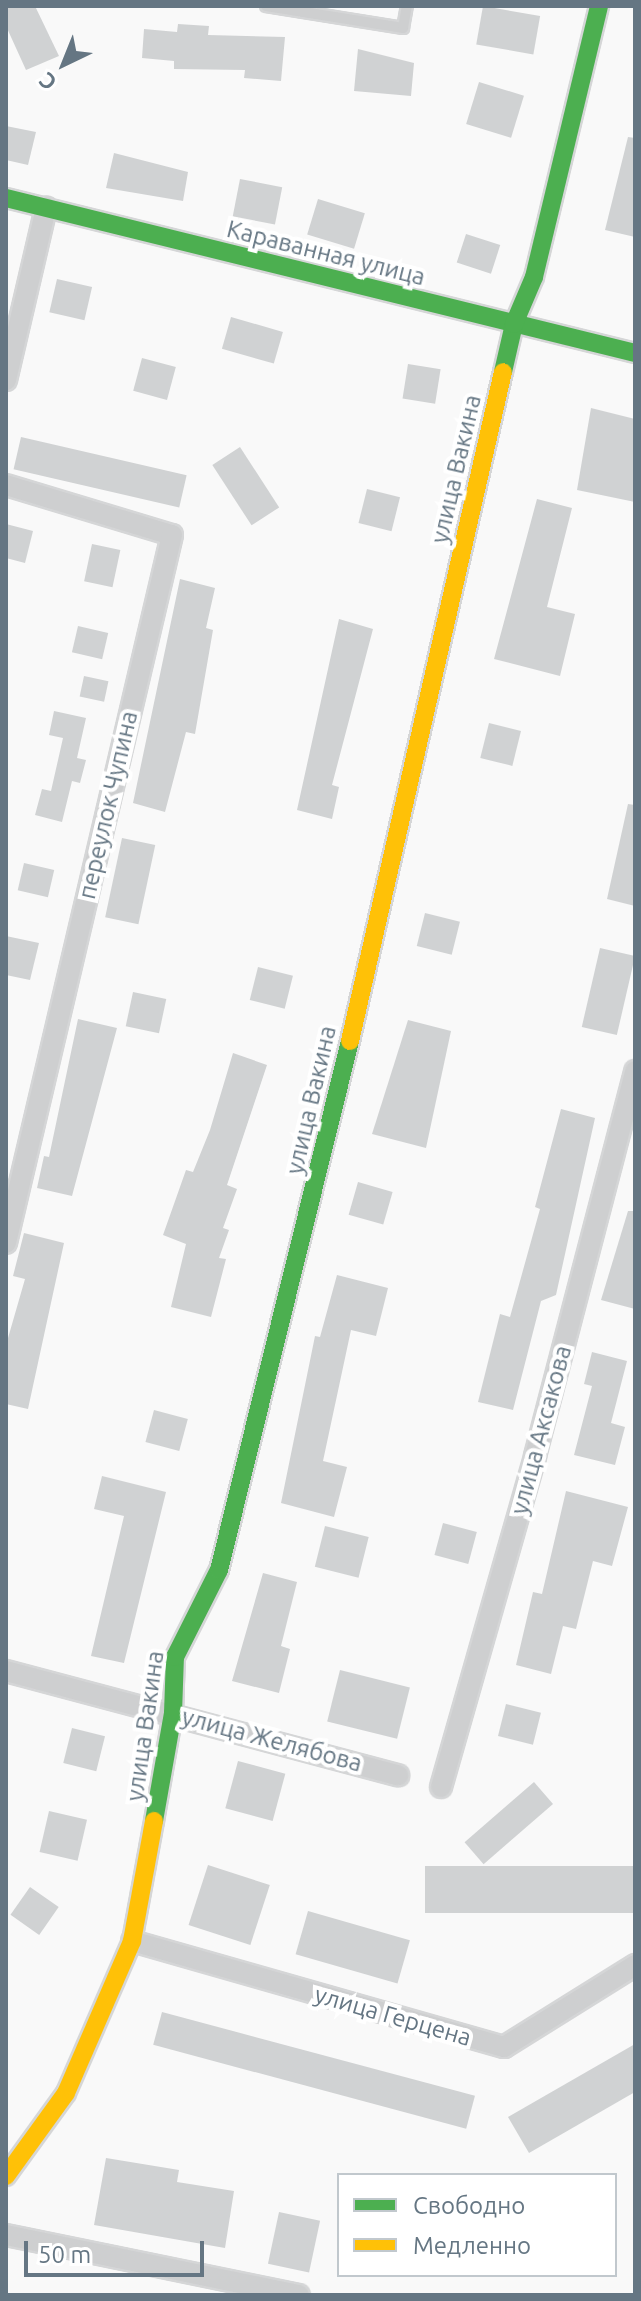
<!DOCTYPE html>
<meta charset="utf-8">
<style>
body{margin:0}
#map{position:relative;width:641px;height:2301px;overflow:hidden;background:#f9f9f9;font-family:Ubuntu,sans-serif}
div>[style]{position:absolute}
[style*='--x']{left:calc(var(--x)*1px);top:calc(var(--y)*1px);width:calc(var(--w)*1px);rotate:calc(var(--a)*1deg)}
.building>*{inset:0;background:#d0d2d3;transform-origin:0 0}
.roads{filter:drop-shadow(2px 0 #d5d6d7) drop-shadow(-2px 0 #d5d6d7) drop-shadow(0 2px #d5d6d7) drop-shadow(0 -2px #d5d6d7)}
.lane>*{height:10px;margin:-5px;padding:0 5px;transform-origin:5px;border-radius:5px;background:#cecfd0}
.street>*{height:20px;margin:-10px;padding:0 10px;transform-origin:10px;border-radius:10px;background:#cecfd0}
.fast>*{height:18px;margin:-9px;padding:0 9px;transform-origin:9px;border-radius:9px;background:#4caf50}
.slow>*{height:18px;margin:-9px;padding:0 9px;transform-origin:9px;border-radius:9px;background:#ffc107}
span{translate:-50% -50%;white-space:nowrap;text-align:center;line-height:1.15;-webkit-text-stroke:8px #fff;paint-order:stroke}
.street-label{font-size:24px;color:#657683}
.frame{position:absolute;inset:0;border:8px solid #657683;pointer-events:none}
.legend{position:absolute;left:337px;top:2173px;width:280px;height:104px;box-sizing:border-box;background:#fff;border:2px solid #c1c8cd;margin:0;padding:10px 14px;list-style:none;font-size:24px;color:#657683}
.legend li{display:flex;align-items:center;gap:16px;height:40px}
.legend b{width:40px;border:2px solid #c1c8cd}
.north{position:absolute;left:24px;top:24px;width:80px;height:80px;-webkit-text-stroke:6px #fff;paint-order:stroke;rotate:223deg;font-size:22px;font-weight:700;line-height:32px;text-align:center;color:#657683}
.north::after{content:'';display:block;margin:auto;width:28px;height:36px;background:#657683;clip-path:polygon(50% 0,100% 100%,50% 72%,0 100%)}
.scale{position:absolute;left:24px;top:2241px;width:180px;height:36px;box-sizing:border-box;border:4px solid #657683;border-top:0;padding-left:10px;font-size:24px;line-height:28px;white-space:nowrap;color:#657683;-webkit-text-stroke:6px #fff;paint-order:stroke}
</style>
<div id="map">
<div class="building">
<i style="clip-path:polygon(6px 6px,35px 6px,59px 56px,26px 70px,6px 26px)"></i>
<i style="left:483px;top:6px;width:58px;height:39px;rotate:10deg"></i>
<i style="clip-path:polygon(178px 24px,209px 26px,208px 35px,285px 37px,281px 81px,244px 78px,245px 70px,174px 69px,174px 61px,142px 58px,144px 29px,177px 32px)"></i>
<i style="clip-path:polygon(358px 49px,414px 63px,411px 96px,354px 91px)"></i>
<i style="left:479px;top:82px;width:47px;height:44px;rotate:17deg"></i>
<i style="clip-path:polygon(6px 126px,36px 132px,28px 165px,6px 160px)"></i>
<i style="clip-path:polygon(628px 137px,635px 138px,635px 237px,605px 230px)"></i>
<i style="clip-path:polygon(114px 153px,188px 172px,183px 201px,106px 188px)"></i>
<i style="left:240px;top:179px;width:43px;height:38px;rotate:11deg"></i>
<i style="left:318px;top:199px;width:49px;height:37px;rotate:17deg"></i>
<i style="left:466px;top:234px;width:36px;height:30px;rotate:18deg"></i>
<i style="left:57px;top:279px;width:36px;height:34px;rotate:13deg"></i>
<i style="left:231px;top:317px;width:54px;height:33px;rotate:16deg"></i>
<i style="left:142px;top:358px;width:35px;height:34px;rotate:15deg"></i>
<i style="left:408px;top:364px;width:33px;height:35px;rotate:9deg"></i>
<i style="clip-path:polygon(591px 408px,635px 419px,635px 502px,577px 490px)"></i>
<i style="left:21px;top:437px;width:170px;height:33px;rotate:13deg"></i>
<i style="left:240px;top:447px;width:72px;height:33px;rotate:57deg"></i>
<i style="left:367px;top:489px;width:34px;height:35px;rotate:14deg"></i>
<i style="clip-path:polygon(537px 499px,572px 508px,547px 607px,575px 614px,560px 676px,494px 659px)"></i>
<i style="clip-path:polygon(6px 524px,33px 531px,25px 563px,6px 558px)"></i>
<i style="left:92px;top:544px;width:29px;height:38px;rotate:12deg"></i>
<i style="clip-path:polygon(180px 579px,215px 588px,206px 628px,213px 630px,195px 734px,186px 732px,165px 812px,133px 803px)"></i>
<i style="clip-path:polygon(339px 619px,373px 629px,332px 785px,339px 787px,332px 819px,297px 810px)"></i>
<i style="left:78px;top:626px;width:31px;height:27px;rotate:13deg"></i>
<i style="left:84px;top:676px;width:25px;height:21px;rotate:12deg"></i>
<i style="clip-path:polygon(54px 711px,86px 718px,77px 758px,86px 760px,80px 783px,72px 781px,62px 822px,35px 815px,42px 789px,51px 791px,63px 738px,49px 735px)"></i>
<i style="left:489px;top:723px;width:33px;height:36px;rotate:14deg"></i>
<i style="clip-path:polygon(628px 804px,635px 805px,635px 906px,607px 899px)"></i>
<i style="left:122px;top:838px;width:34px;height:81px;rotate:12deg"></i>
<i style="left:24px;top:863px;width:31px;height:28px;rotate:13deg"></i>
<i style="left:425px;top:913px;width:36px;height:34px;rotate:14deg"></i>
<i style="clip-path:polygon(6px 936px,39px 943px,30px 980px,6px 975px)"></i>
<i style="left:600px;top:948px;width:36px;height:81px;rotate:13deg"></i>
<i style="left:258px;top:967px;width:36px;height:34px;rotate:14deg"></i>
<i style="left:133px;top:992px;width:34px;height:35px;rotate:12deg"></i>
<i style="clip-path:polygon(78px 1019px,117px 1028px,72px 1196px,37px 1188px,44px 1156px,49px 1157px)"></i>
<i style="clip-path:polygon(408px 1020px,451px 1031px,426px 1148px,372px 1134px)"></i>
<i style="clip-path:polygon(233px 1053px,267px 1065px,227px 1185px,237px 1189px,223px 1228px,229px 1230px,219px 1258px,226px 1259px,211px 1317px,171px 1307px,186px 1244px,163px 1235px,186px 1170px,193px 1172px,210px 1130px)"></i>
<i style="clip-path:polygon(561px 1109px,595px 1118px,556px 1295px,541px 1301px,513px 1410px,478px 1402px,500px 1314px,510px 1317px,540px 1209px,535px 1207px)"></i>
<i style="left:358px;top:1182px;width:36px;height:34px;rotate:16deg"></i>
<i style="clip-path:polygon(628px 1211px,635px 1211px,635px 1309px,601px 1300px)"></i>
<i style="clip-path:polygon(24px 1233px,64px 1243px,28px 1409px,6px 1404px,6px 1345px,25px 1279px,13px 1276px)"></i>
<i style="clip-path:polygon(337px 1275px,388px 1288px,376px 1336px,351px 1330px,323px 1461px,347px 1467px,334px 1517px,281px 1503px,315px 1336px,320px 1337px)"></i>
<i style="clip-path:polygon(592px 1352px,627px 1361px,611px 1423px,625px 1427px,615px 1465px,574px 1455px,592px 1386px,584px 1384px)"></i>
<i style="left:154px;top:1410px;width:35px;height:33px;rotate:15deg"></i>
<i style="clip-path:polygon(102px 1476px,166px 1492px,124px 1663px,91px 1656px,124px 1516px,94px 1509px)"></i>
<i style="clip-path:polygon(566px 1491px,628px 1507px,612px 1566px,593px 1561px,576px 1629px,563px 1626px,551px 1674px,516px 1665px,533px 1592px,542px 1594px)"></i>
<i style="left:443px;top:1523px;width:35px;height:33px;rotate:15deg"></i>
<i style="left:325px;top:1526px;width:45px;height:42px;rotate:14deg"></i>
<i style="clip-path:polygon(263px 1573px,297px 1582px,281px 1646px,290px 1649px,279px 1693px,232px 1681px)"></i>
<i style="left:340px;top:1670px;width:72px;height:53px;rotate:14deg"></i>
<i style="left:506px;top:1704px;width:36px;height:33px;rotate:14deg"></i>
<i style="left:72px;top:1728px;width:34px;height:36px;rotate:14deg"></i>
<i style="left:238px;top:1761px;width:49px;height:49px;rotate:15deg"></i>
<i style="left:534px;top:1782px;width:29px;height:92px;rotate:49deg"></i>
<i style="left:49px;top:1811px;width:39px;height:42px;rotate:13deg"></i>
<i style="left:208px;top:1865px;width:65px;height:63px;rotate:18deg"></i>
<i style="left:635px;top:1866px;width:47px;height:210px;rotate:90deg"></i>
<i style="left:30px;top:1887px;width:35px;height:34px;rotate:35deg"></i>
<i style="left:308px;top:1911px;width:106px;height:45px;rotate:16deg"></i>
<i style="left:162px;top:2012px;width:324px;height:34px;rotate:15deg"></i>
<i style="clip-path:polygon(635px 2044px,635px 2092px,529px 2153px,508px 2117px)"></i>
<i style="clip-path:polygon(106px 2158px,179px 2170px,177px 2182px,234px 2191px,225px 2248px,94px 2225px)"></i>
<i style="left:279px;top:2212px;width:42px;height:53px;rotate:12deg"></i>
</div>
<div class="roads">
<div class="lane">
<i style="--x:266;--y:6;--w:139;--a:9.1"></i>
<i style="--x:403;--y:28;--w:22;--a:-80"></i>
</div>
<div class="street">
<i style="--x:6;--y:380;--w:177;--a:-76.9"></i>
<i style="--x:6;--y:485;--w:173;--a:16.8"></i>
<i style="--x:172;--y:535;--w:727;--a:103.2"></i>
<i style="--x:6;--y:1671;--w:406;--a:14.9"></i>
<i style="--x:441;--y:1787;--w:344;--a:-74.1"></i>
<i style="--x:535;--y:1456;--w:398;--a:-75.4"></i>
<i style="--x:132;--y:1941;--w:387;--a:15.9"></i>
<i style="--x:504;--y:2047;--w:155;--a:-32"></i>
<i style="--x:6;--y:2235;--w:299;--a:11.6"></i>
</div>
<div class="fast">
<i style="--x:6;--y:198;--w:648;--a:13.84"></i>
<i style="--x:503;--y:372;--w:49;--a:-77.1"></i>
<i style="--x:514;--y:324;--w:51;--a:-66.9"></i>
<i style="--x:534;--y:277;--w:279;--a:-76.5"></i>
<i style="--x:154;--y:1821;--w:110;--a:-80"></i>
<i style="--x:173;--y:1713;--w:56;--a:-88"></i>
<i style="--x:175;--y:1657;--w:97;--a:-63.2"></i>
<i style="--x:219;--y:1570;--w:545;--a:-76.09"></i>
</div>
<div class="slow">
<i style="--x:350;--y:1041;--w:686;--a:-77.12"></i>
<i style="--x:6;--y:2176;--w:102;--a:-54.1"></i>
<i style="--x:66;--y:2093;--w:166;--a:-66.5"></i>
<i style="--x:132;--y:1941;--w:122;--a:-79.6"></i>
</div>
</div>
<div class="street-label">
<span style="left:326px;top:253px;rotate:14deg">Караванная улица</span>
<span style="left:456px;top:469px;rotate:-77deg">улица Вакина</span>
<span style="left:108px;top:805px;rotate:-77deg">переулок Чупина</span>
<span style="left:311px;top:1100px;rotate:-77deg">улица Вакина</span>
<span style="left:541px;top:1430px;rotate:-75deg">улица Аксакова</span>
<span style="left:145px;top:1726px;rotate:-82deg">улица Вакина</span>
<span style="left:272px;top:1740px;rotate:15deg">улица Желябова</span>
<span style="left:393px;top:2016px;rotate:16deg">улица Герцена</span>
</div>
<div class="frame"></div>
<ul class="legend">
<li><b style="height:10px;background:#4caf50"></b>Свободно</li>
<li><b style="height:10px;background:#ffc107"></b>Медленно</li>
</ul>
<div class="north">С</div>
<div class="scale">50 m</div>
</div>
